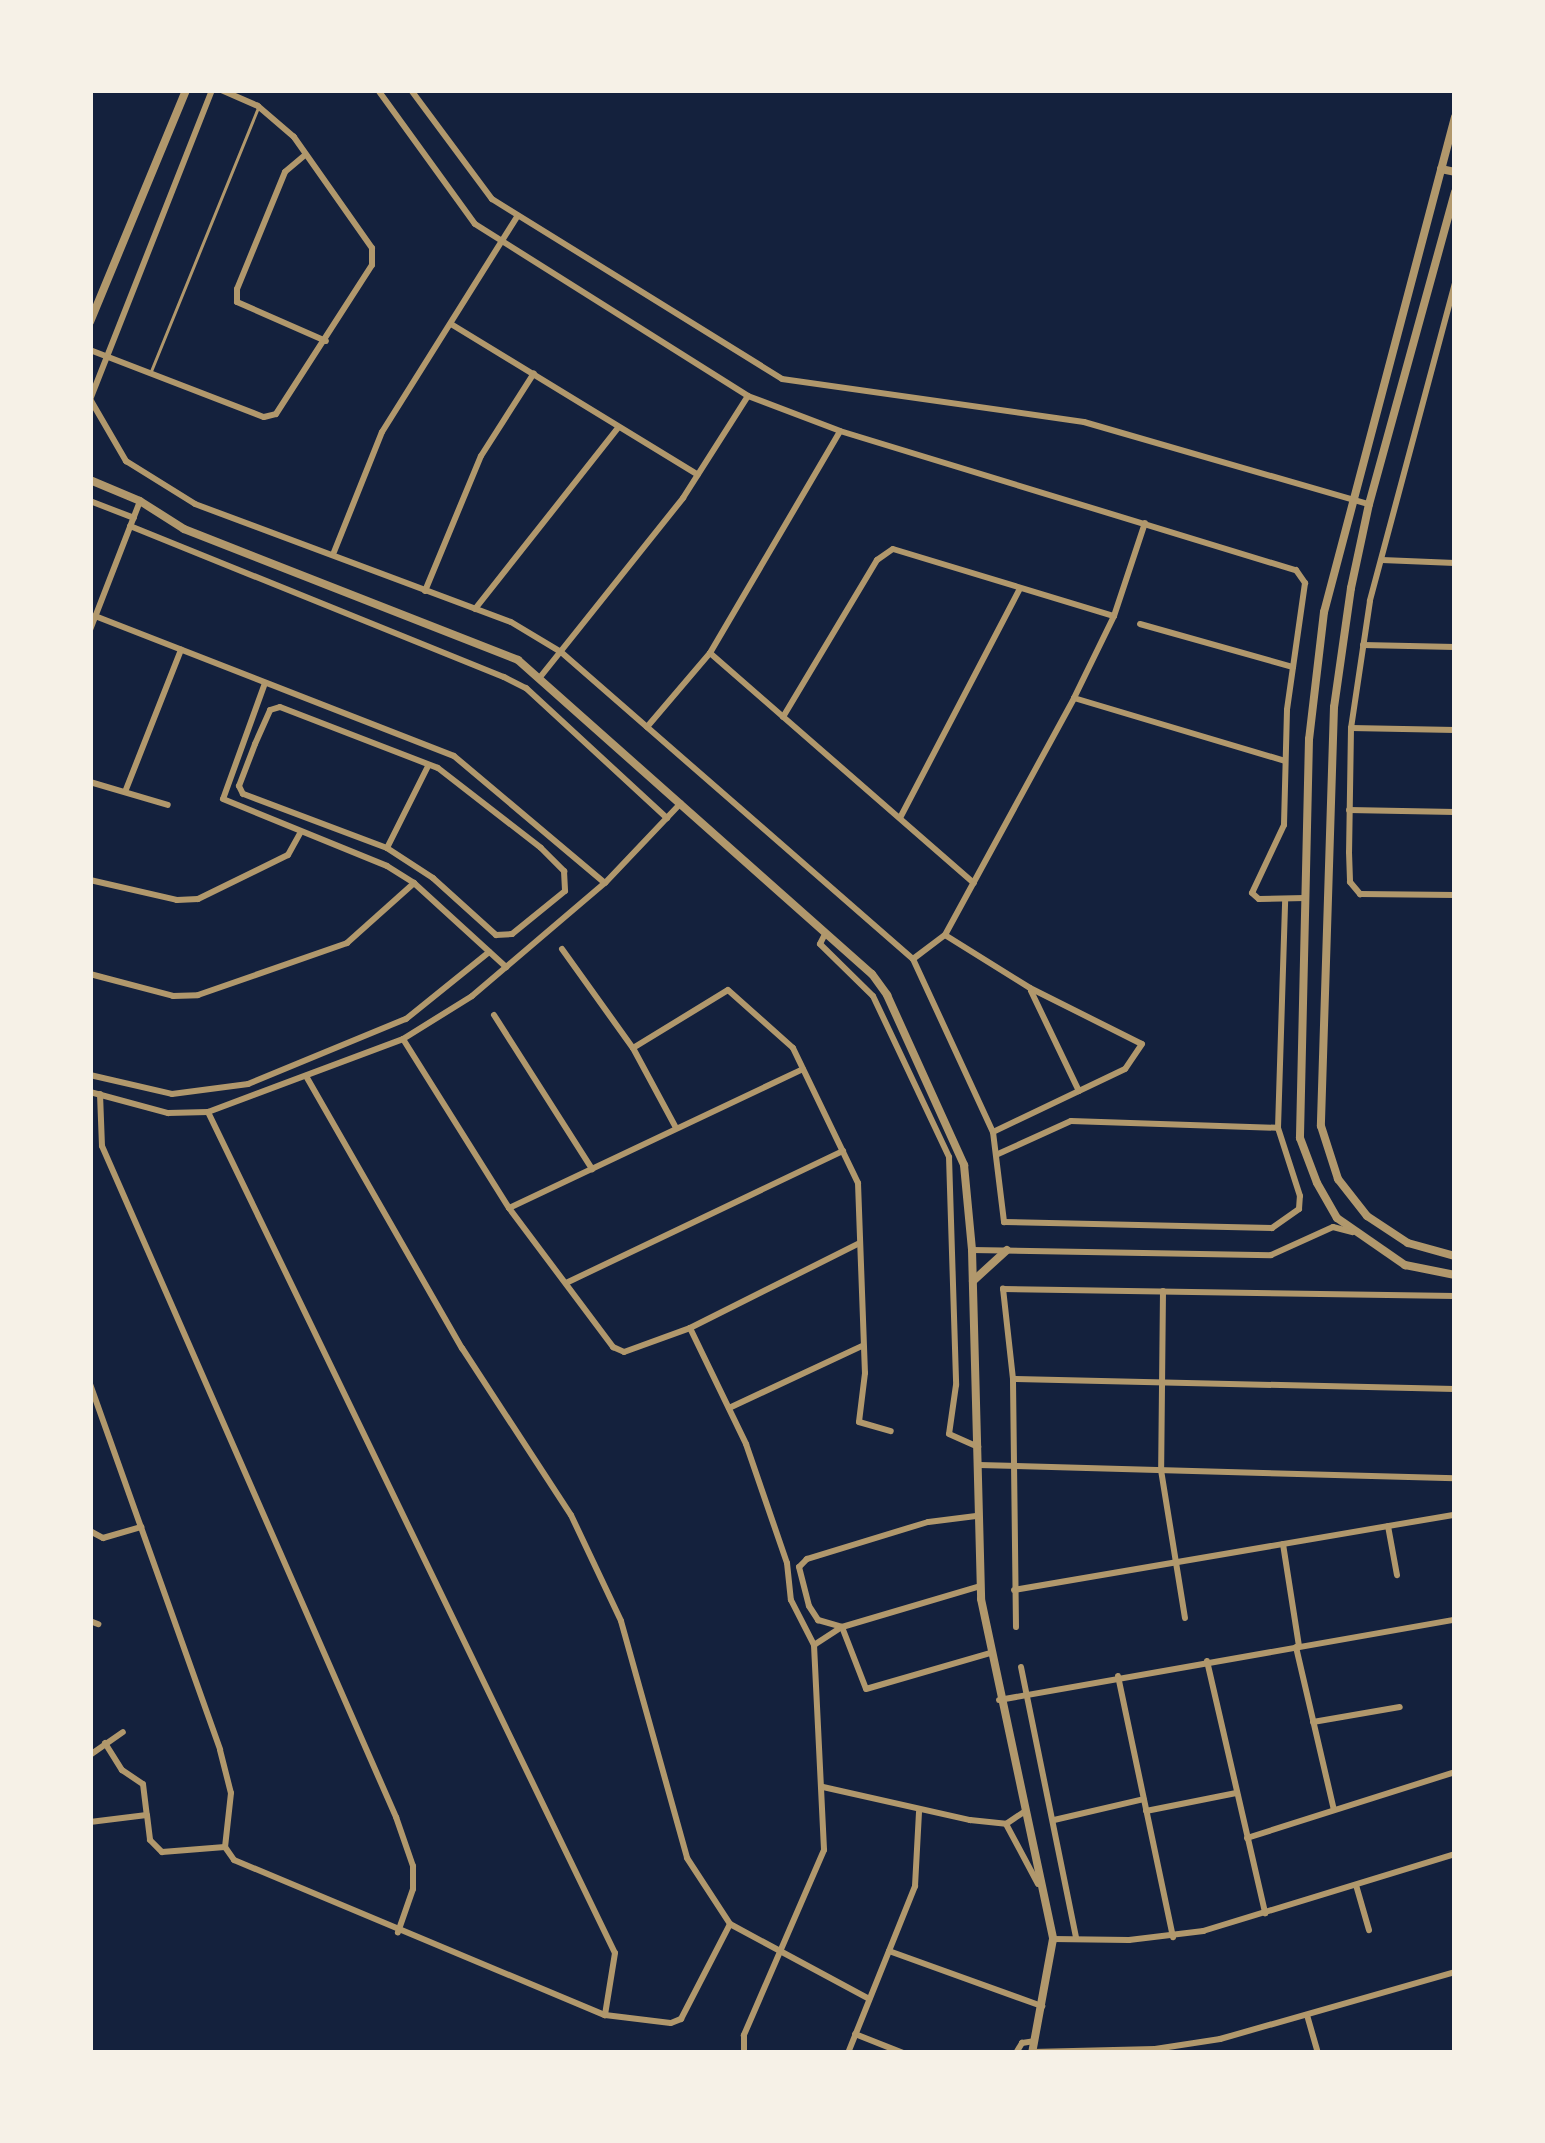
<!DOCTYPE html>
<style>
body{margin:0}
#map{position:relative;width:1545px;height:2143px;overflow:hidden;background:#14213d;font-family:Bitter,serif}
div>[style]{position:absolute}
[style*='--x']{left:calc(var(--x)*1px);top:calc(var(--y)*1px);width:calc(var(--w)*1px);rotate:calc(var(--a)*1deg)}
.service>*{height:3px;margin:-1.5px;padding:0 1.5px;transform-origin:1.5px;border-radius:1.5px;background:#b1986c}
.minor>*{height:6px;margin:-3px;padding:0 3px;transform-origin:3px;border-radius:3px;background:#b1986c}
.tertiary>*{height:8px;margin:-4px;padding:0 4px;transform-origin:4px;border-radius:4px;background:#b1986c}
span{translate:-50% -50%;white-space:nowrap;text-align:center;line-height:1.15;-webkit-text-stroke:9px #f6f1e7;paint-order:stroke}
.frame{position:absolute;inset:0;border:93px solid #f6f1e7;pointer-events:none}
</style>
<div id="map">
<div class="service">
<i style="--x:151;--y:371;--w:285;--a:-67.9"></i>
</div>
<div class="minor">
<i style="--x:212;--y:90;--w:332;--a:111.5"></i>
<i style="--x:90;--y:399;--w:72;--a:59.9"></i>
<i style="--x:126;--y:461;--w:81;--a:31.9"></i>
<i style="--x:195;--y:504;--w:337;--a:20.5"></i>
<i style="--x:511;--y:622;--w:58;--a:31"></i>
<i style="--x:561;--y:652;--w:467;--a:41.1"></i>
<i style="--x:913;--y:959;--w:191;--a:65.2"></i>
<i style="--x:993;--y:1132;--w:91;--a:83"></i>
<i style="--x:1004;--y:1222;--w:268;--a:1.3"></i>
<i style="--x:1272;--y:1228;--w:33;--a:-35"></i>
<i style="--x:1299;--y:1209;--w:13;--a:-86"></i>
<i style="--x:1300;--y:1196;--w:71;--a:-107.9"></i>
<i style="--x:1278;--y:1128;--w:229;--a:-88.2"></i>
<i style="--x:378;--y:90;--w:165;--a:54.1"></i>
<i style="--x:475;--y:224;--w:323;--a:32.2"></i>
<i style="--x:748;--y:396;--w:98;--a:20.8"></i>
<i style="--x:840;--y:431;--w:477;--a:17"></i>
<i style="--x:1296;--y:570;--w:16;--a:55"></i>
<i style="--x:1305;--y:583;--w:128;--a:98.1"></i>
<i style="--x:1287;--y:710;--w:115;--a:91.5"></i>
<i style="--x:1284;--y:825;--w:75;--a:115.2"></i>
<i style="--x:1252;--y:893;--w:9;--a:41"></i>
<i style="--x:1259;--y:899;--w:46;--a:-1.2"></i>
<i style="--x:411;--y:90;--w:136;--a:53.4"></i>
<i style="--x:492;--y:199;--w:341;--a:31.8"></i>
<i style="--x:782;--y:379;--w:305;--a:8.1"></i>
<i style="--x:1084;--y:422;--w:297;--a:16.1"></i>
<i style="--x:305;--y:155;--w:26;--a:140"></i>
<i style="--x:285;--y:172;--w:126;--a:112.3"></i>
<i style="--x:237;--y:289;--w:13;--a:90"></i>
<i style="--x:237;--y:302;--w:97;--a:23.7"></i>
<i style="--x:1455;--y:283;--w:329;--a:105"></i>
<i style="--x:1370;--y:601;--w:128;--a:98.5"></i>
<i style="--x:1351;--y:728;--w:124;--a:90.9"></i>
<i style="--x:1349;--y:852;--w:30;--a:88"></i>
<i style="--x:1350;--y:882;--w:16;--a:50"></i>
<i style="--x:1360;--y:894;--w:95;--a:0.6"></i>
<i style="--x:451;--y:324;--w:289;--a:31.4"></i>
<i style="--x:90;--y:350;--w:186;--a:21.1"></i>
<i style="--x:264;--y:417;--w:12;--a:-14"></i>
<i style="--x:276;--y:414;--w:177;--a:-57.2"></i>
<i style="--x:372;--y:265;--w:17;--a:-90"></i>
<i style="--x:372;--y:248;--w:136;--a:-125.1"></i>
<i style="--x:294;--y:137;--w:48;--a:-139.3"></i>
<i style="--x:258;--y:106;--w:40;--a:-156.6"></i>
<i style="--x:90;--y:501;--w:47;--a:21.1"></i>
<i style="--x:130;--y:526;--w:403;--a:22"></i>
<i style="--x:504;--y:677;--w:25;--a:27"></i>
<i style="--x:526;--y:688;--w:192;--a:42.7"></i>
<i style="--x:334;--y:552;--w:129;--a:-68.2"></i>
<i style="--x:382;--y:432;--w:254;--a:-57.9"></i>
<i style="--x:1382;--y:560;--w:73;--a:2.4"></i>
<i style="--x:425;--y:591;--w:146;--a:-67.5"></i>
<i style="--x:481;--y:456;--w:98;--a:-57.4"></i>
<i style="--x:475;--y:609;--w:231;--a:-51.7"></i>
<i style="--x:95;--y:616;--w:385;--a:21.3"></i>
<i style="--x:454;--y:756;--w:197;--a:40.1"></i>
<i style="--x:1140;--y:624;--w:159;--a:15.7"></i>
<i style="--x:90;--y:630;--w:138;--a:-68.8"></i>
<i style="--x:1363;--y:645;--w:92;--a:1.2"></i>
<i style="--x:710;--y:653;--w:350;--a:41.1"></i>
<i style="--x:541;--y:676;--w:228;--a:-51.4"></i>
<i style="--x:683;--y:498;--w:121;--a:-57.5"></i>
<i style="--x:265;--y:683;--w:123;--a:109.9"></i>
<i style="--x:223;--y:799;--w:177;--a:22.2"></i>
<i style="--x:387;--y:866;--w:32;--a:32"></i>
<i style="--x:414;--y:883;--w:125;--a:42.4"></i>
<i style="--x:1074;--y:698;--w:220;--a:16.6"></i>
<i style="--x:280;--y:707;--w:169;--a:21.1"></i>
<i style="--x:438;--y:768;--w:130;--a:37.8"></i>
<i style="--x:541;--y:848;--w:33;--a:45"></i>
<i style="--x:564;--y:871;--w:20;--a:87"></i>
<i style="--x:565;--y:891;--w:68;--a:140.9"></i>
<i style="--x:512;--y:934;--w:16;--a:176"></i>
<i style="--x:496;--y:935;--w:85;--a:-137.9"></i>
<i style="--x:433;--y:878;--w:55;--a:-146.9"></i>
<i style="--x:387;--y:848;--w:154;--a:-159.4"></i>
<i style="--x:243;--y:794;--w:9;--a:-117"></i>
<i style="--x:239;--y:786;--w:45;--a:-69.1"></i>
<i style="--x:255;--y:744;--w:37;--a:-66"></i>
<i style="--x:270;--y:710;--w:10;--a:-17"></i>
<i style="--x:783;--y:717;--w:183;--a:-59.1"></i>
<i style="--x:877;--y:560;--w:19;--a:-35"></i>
<i style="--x:893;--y:549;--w:231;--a:16.9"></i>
<i style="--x:647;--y:727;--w:97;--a:-49.6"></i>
<i style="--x:710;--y:653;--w:257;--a:-59.6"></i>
<i style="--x:1351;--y:728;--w:104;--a:1.1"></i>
<i style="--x:90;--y:782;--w:81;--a:16.4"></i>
<i style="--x:125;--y:792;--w:153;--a:-68.5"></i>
<i style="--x:1349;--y:810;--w:106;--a:1.1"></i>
<i style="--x:900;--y:818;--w:259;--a:-62.4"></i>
<i style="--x:387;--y:848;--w:92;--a:-63.4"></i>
<i style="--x:90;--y:880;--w:89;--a:12.9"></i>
<i style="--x:177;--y:900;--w:21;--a:-3"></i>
<i style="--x:198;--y:899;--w:100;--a:-26.1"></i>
<i style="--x:288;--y:855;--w:25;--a:-61"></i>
<i style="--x:825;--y:934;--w:11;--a:117"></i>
<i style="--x:820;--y:944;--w:74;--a:44.5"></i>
<i style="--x:873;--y:996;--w:178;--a:64.7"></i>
<i style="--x:949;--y:1157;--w:228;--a:88.2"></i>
<i style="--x:956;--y:1385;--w:49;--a:98.1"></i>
<i style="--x:949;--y:1434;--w:32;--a:24"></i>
<i style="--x:945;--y:935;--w:100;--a:31.9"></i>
<i style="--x:1030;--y:988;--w:125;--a:26.6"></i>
<i style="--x:1142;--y:1044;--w:30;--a:124"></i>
<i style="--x:1125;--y:1069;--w:146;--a:154.5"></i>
<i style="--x:562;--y:949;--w:122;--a:54.4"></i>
<i style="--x:633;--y:1048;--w:91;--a:61.7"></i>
<i style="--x:913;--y:959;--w:40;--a:-37"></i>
<i style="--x:945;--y:935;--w:270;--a:-61.4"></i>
<i style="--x:1074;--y:698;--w:91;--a:-64"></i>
<i style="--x:1114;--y:616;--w:98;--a:-71.6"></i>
<i style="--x:90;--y:974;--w:86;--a:14.8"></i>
<i style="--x:173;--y:996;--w:25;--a:-2"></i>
<i style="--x:198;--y:995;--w:158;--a:-19.2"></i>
<i style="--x:347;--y:943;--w:90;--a:-41.8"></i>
<i style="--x:1031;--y:991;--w:111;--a:64.4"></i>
<i style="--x:494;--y:1015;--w:183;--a:57.5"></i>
<i style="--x:403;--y:1039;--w:199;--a:57.9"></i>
<i style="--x:509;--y:1208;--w:174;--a:53.2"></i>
<i style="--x:613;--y:1347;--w:12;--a:24"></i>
<i style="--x:624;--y:1352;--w:70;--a:-20"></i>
<i style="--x:690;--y:1328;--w:190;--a:-26.6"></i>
<i style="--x:633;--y:1048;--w:111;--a:-31.4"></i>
<i style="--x:728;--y:990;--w:87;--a:41.7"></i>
<i style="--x:793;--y:1048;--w:150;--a:64.3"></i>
<i style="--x:858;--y:1183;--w:190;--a:87.9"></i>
<i style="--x:865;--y:1373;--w:49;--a:97"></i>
<i style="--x:859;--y:1422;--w:33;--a:16"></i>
<i style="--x:90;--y:1075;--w:84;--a:13"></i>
<i style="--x:172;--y:1094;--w:77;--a:-7.5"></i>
<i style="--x:248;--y:1084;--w:171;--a:-22.4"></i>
<i style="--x:406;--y:1019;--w:107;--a:-38.9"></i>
<i style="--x:306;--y:1076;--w:314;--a:60.2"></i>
<i style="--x:462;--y:1348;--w:199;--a:56.9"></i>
<i style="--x:571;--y:1515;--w:117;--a:64.7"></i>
<i style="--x:621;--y:1621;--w:246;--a:74.4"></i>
<i style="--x:687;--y:1858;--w:79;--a:56.9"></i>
<i style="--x:90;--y:1092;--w:81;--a:15.1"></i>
<i style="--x:168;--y:1113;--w:40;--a:-1.4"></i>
<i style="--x:208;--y:1112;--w:208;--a:-20.5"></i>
<i style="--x:403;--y:1039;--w:81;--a:-31.9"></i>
<i style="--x:472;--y:996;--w:175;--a:-40.4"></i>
<i style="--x:605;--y:883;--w:110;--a:-46.5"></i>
<i style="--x:100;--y:1094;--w:52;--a:87.8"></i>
<i style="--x:102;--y:1146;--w:733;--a:66.34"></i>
<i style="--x:396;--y:1817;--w:52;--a:70.9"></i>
<i style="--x:413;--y:1866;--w:23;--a:90"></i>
<i style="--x:413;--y:1889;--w:46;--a:109.2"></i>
<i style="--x:208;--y:1112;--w:934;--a:64.18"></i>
<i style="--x:615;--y:1953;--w:63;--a:99.2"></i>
<i style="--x:998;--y:1154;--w:80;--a:-24.3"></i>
<i style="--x:1071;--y:1121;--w:207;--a:1.9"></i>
<i style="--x:509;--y:1208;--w:325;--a:-25.3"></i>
<i style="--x:972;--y:1250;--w:299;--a:1"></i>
<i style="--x:1271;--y:1255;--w:68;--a:-24.3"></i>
<i style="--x:1333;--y:1227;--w:20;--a:15"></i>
<i style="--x:566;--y:1283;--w:307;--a:-25.5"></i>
<i style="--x:1163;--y:1291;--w:179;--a:90.6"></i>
<i style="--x:1161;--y:1470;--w:150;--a:80.8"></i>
<i style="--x:690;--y:1328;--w:129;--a:64.2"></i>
<i style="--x:746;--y:1444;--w:126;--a:71"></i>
<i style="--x:787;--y:1563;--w:37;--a:84"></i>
<i style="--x:791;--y:1600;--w:51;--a:62.9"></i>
<i style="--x:814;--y:1645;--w:205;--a:87.2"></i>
<i style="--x:824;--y:1850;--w:202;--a:113.4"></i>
<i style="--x:744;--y:2035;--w:18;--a:90"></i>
<i style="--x:1013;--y:1379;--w:442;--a:1.3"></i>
<i style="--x:90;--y:1384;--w:388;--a:70.4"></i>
<i style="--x:220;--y:1750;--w:44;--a:75.7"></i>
<i style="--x:231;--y:1793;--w:54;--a:96.3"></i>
<i style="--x:225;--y:1847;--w:16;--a:55"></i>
<i style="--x:234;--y:1860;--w:402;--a:22.7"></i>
<i style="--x:605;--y:2015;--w:66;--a:6.9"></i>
<i style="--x:671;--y:2023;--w:11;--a:-22"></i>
<i style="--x:681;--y:2019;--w:107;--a:-62.7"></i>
<i style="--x:729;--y:1408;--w:147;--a:-25"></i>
<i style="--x:979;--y:1465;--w:476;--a:1.6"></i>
<i style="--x:976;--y:1516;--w:48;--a:172.9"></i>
<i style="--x:928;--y:1522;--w:127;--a:163"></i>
<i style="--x:807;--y:1559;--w:11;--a:135"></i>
<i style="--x:799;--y:1567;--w:40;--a:75.6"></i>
<i style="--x:809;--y:1606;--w:17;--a:57"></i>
<i style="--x:818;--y:1620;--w:25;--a:16"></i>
<i style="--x:842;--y:1627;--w:66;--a:68.8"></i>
<i style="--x:866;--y:1689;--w:129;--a:-16.2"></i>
<i style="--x:1388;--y:1526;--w:50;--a:79.6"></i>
<i style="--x:90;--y:1531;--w:15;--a:28"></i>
<i style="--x:103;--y:1538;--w:40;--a:-16"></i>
<i style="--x:1283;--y:1544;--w:103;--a:81.1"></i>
<i style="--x:1014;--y:1590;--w:447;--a:-9.7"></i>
<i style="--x:90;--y:1621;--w:9;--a:21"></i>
<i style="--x:1016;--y:1627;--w:248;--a:-90.7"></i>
<i style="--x:1013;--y:1379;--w:91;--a:-96.3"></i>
<i style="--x:1003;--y:1289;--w:452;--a:0.9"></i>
<i style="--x:814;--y:1645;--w:33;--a:-33"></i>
<i style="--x:842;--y:1627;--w:144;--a:-16.5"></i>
<i style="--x:1296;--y:1647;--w:167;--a:76.9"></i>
<i style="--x:1207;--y:1661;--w:259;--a:77"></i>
<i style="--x:1021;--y:1667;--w:276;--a:78.5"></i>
<i style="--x:1118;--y:1676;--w:267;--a:78.1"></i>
<i style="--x:999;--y:1700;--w:463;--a:-10"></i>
<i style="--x:1313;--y:1722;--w:88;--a:-9.8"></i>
<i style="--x:105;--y:1743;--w:32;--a:58"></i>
<i style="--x:122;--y:1770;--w:25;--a:34"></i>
<i style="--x:143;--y:1784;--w:31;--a:83"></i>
<i style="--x:90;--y:1755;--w:40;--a:-34.9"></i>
<i style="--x:823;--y:1787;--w:151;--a:12.7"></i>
<i style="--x:970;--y:1820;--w:36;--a:6"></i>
<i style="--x:1006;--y:1824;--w:23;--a:-34"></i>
<i style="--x:1146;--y:1811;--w:92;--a:-11.3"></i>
<i style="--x:1054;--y:1820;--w:92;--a:-13.1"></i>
<i style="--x:90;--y:1822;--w:57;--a:-7"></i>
<i style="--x:147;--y:1815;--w:25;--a:83"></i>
<i style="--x:150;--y:1840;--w:17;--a:45"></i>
<i style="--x:162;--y:1852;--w:63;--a:-4.5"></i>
<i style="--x:1006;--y:1824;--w:68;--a:61.9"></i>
<i style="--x:1247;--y:1838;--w:218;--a:-17.6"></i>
<i style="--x:1356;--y:1885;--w:47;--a:73.9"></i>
<i style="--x:730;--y:1924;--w:158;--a:28.3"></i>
<i style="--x:1053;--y:1939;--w:76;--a:0.8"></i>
<i style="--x:1129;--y:1940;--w:75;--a:-6.9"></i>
<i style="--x:1203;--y:1931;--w:264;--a:-17"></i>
<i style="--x:889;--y:1951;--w:163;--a:19.8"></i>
<i style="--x:1307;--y:2015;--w:40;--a:74"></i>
<i style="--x:855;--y:2034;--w:52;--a:21.6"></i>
<i style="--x:1032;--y:2052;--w:123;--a:-1.4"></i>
<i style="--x:1155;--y:2049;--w:66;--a:-8.7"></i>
<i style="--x:1220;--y:2039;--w:244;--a:-15.9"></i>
<i style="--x:848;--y:2053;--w:180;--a:-68.1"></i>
<i style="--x:915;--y:1886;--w:74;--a:-86.9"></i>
<i style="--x:1016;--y:2053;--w:12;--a:-59"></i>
<i style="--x:1022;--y:2043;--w:12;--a:-9"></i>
</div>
<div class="tertiary">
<i style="--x:1455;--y:117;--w:512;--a:104.82"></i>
<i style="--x:1324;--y:612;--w:128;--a:96.7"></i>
<i style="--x:1309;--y:739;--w:399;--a:91.3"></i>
<i style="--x:1300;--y:1138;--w:48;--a:69.3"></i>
<i style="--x:1317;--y:1183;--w:40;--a:60.3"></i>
<i style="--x:1337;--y:1218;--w:83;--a:34.7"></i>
<i style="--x:1405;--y:1265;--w:51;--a:11.3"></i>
<i style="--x:1441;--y:169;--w:14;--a:12"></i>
<i style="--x:1455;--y:192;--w:324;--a:105.4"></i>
<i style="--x:1369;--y:504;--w:86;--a:102.1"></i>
<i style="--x:1351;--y:588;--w:120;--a:98.1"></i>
<i style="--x:1334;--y:707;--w:419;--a:91.8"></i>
<i style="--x:1321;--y:1126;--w:56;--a:72.2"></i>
<i style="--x:1338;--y:1179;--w:47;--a:51.9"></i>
<i style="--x:1367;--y:1216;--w:49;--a:33.4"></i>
<i style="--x:1408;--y:1243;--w:49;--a:15.5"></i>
<i style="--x:90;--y:322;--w:251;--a:-67.5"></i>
<i style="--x:90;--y:480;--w:54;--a:22.8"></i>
<i style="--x:140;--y:501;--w:52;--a:32.5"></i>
<i style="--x:184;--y:529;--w:359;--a:21.4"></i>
<i style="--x:518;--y:660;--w:473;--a:41.6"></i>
<i style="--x:872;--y:974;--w:26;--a:54"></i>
<i style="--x:887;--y:995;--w:187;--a:65.6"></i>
<i style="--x:964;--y:1165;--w:85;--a:84.6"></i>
<i style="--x:972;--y:1250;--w:349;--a:88.5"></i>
<i style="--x:981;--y:1599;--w:348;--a:78"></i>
<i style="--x:1053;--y:1939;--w:116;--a:100.4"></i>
<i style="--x:973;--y:1281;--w:46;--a:-42.4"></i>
</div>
<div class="frame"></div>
</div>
